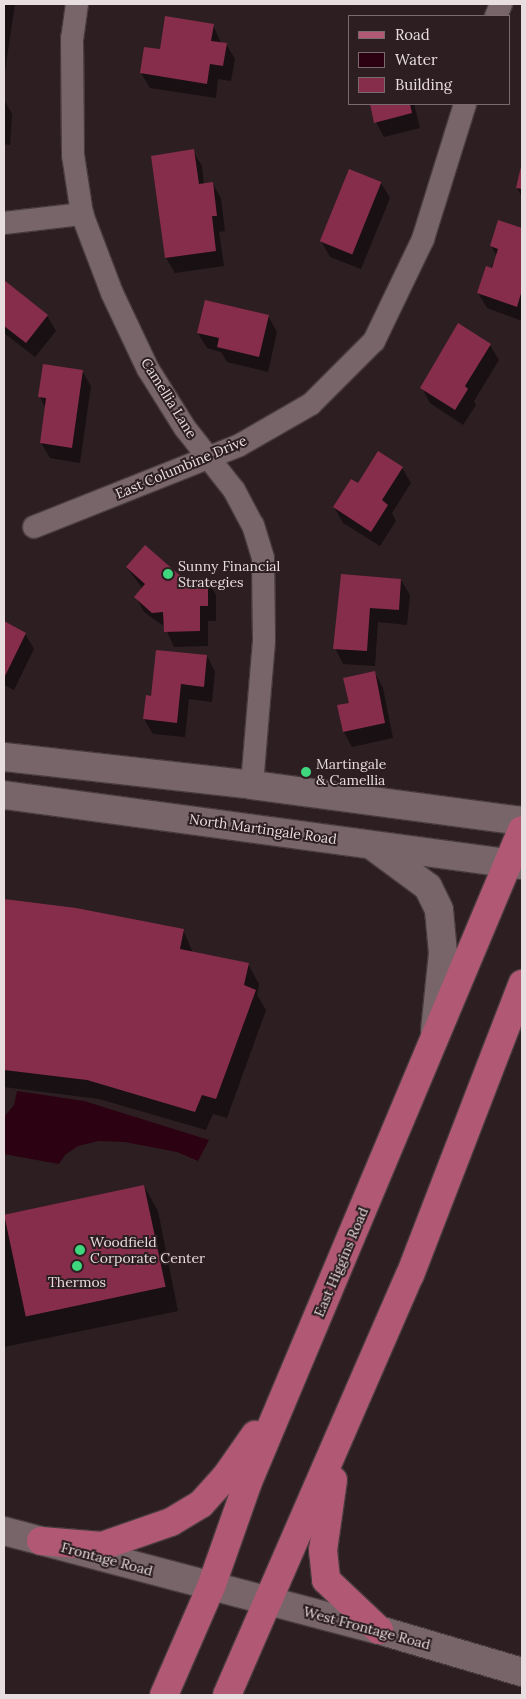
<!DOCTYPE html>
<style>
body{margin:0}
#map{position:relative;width:526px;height:1699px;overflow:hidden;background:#2d1e22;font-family:Lora,serif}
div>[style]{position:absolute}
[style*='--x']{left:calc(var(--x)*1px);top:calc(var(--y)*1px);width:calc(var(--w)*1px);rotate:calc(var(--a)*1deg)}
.water>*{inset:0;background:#2c0111}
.shadow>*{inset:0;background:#0007}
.building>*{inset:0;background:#862d4b;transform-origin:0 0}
.roads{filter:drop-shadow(1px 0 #483b3e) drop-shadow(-1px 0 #483b3e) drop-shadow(0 1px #483b3e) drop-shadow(0 -1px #483b3e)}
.minor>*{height:22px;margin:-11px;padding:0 11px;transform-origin:11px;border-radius:11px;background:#776569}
.tertiary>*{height:28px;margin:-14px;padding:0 14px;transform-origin:14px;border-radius:14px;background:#776569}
.primary>*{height:28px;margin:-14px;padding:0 14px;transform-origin:14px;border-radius:14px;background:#b05874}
.dots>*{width:14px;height:14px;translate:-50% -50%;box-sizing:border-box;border:2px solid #2d1e22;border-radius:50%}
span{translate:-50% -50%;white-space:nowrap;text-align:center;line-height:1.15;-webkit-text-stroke:4px #2d1e22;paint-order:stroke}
.street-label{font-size:14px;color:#e8dddf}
.poi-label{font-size:14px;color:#e8dddf}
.left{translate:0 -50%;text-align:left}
.frame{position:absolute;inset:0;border:5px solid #e8dddf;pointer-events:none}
.legend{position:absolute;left:348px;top:15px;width:162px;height:90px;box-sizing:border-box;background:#2d1e22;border:1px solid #786a6e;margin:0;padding:6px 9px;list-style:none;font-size:15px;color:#e8dddf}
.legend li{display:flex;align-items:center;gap:10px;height:25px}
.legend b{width:25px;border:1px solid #786a6e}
</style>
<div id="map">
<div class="water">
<i style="clip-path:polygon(17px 1091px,84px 1101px,209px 1140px,198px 1161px,177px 1152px,125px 1142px,99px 1141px,78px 1146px,65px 1155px,59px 1164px,4px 1154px,4px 1117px,14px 1105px)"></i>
</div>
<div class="shadow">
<i style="clip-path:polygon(4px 4px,15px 4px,4px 78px)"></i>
<i style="clip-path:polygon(213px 25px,221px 43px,226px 44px,235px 59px,231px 81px,218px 79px,216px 98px,150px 88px,141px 73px)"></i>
<i style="clip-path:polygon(4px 99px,12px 114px,10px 145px,4px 144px)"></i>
<i style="clip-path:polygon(371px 104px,414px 104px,420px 128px,384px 137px,376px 122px)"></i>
<i style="clip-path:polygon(193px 151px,202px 166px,204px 184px,212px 183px,221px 198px,225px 231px,219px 232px,224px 266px,175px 273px,166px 258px,152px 157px)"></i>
<i style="clip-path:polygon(522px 161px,522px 197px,517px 188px)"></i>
<i style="clip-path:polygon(381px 183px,390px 198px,361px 269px,330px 257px,321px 241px)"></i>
<i style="clip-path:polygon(499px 222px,522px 230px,522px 321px,487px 308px,478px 293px,497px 256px,491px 246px)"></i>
<i style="clip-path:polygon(4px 282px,47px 316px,56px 331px,35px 357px,4px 333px)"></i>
<i style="clip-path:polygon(268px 316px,277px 332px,268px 372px,227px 362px,221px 352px,207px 348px,198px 333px)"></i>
<i style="clip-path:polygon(490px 345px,499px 360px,474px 401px,476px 405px,463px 425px,430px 403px,422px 388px)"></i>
<i style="clip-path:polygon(82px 371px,91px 386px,80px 463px,50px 458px,41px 443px,46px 409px,40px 397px)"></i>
<i style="clip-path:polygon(379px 453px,402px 468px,411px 483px,392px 513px,396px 521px,380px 546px,343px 523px,334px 507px,358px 485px)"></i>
<i style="clip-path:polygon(127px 568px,184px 580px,207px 580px,216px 595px,216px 621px,208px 621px,208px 646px,174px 647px,165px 627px,144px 612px,136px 597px,143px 589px)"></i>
<i style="clip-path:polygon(342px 576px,401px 580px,410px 595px,407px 625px,378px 622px,375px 666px,343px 664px,335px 648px)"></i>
<i style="clip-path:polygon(4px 623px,25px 634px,34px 649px,14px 690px,4px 685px)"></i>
<i style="clip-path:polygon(207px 656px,215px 672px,212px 702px,189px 699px,185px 737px,153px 734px,144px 719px,152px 697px)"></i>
<i style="clip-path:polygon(375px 673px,383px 688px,393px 738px,352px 747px,344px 732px,350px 704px)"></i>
<i style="clip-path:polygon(4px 900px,76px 909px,183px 930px,193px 953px,248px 964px,259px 984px,257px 995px,266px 1010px,227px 1118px,213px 1114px,206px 1130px,99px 1099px,4px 1087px)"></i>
<i style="clip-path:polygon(144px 1186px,158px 1211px,178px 1311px,4px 1347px,4px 1215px)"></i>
</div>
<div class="building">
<i style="clip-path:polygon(165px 16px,214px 24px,211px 41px,227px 43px,223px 66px,210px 64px,207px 84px,140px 73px,144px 47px,160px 49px)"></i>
<i style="clip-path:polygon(370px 104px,410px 104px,412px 113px,374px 123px)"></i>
<i style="clip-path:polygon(194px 149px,199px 184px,213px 182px,217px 216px,212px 216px,216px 251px,165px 258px,151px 156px)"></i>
<i style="clip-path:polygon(522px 162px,522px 189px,516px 188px)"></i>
<i style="left:349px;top:169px;width:35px;height:78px;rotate:22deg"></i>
<i style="clip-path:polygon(498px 220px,522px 228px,522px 290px,517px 307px,477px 293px,486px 266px,492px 268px,498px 249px,490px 246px)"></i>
<i style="clip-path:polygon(4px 280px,48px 315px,26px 343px,4px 326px)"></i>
<i style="clip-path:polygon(205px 300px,269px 315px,259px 357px,217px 347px,219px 338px,197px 333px)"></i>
<i style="clip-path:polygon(458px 323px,491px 344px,465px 386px,468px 389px,455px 410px,420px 388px)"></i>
<i style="clip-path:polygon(43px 364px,83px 370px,72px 448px,40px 443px,46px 398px,38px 397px)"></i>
<i style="clip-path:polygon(378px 451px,403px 467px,382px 500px,388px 505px,371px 532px,333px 507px,351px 479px,358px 483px)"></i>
<i style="clip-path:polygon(145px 545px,184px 579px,208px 578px,208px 606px,200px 606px,200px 631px,164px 632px,163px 612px,152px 613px,134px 597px,145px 584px,126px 567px)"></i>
<i style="clip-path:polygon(341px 574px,401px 579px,399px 610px,370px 608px,367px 651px,333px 649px)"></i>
<i style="clip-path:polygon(4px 621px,26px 633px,4px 678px)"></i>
<i style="clip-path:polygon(156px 650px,207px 655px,204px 687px,181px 684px,177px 723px,143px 719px,146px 695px,151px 696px)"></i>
<i style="clip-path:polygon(375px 671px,385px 723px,343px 732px,337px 705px,349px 703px,343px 678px)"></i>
<i style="clip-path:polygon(4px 899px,76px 908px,184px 929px,180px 949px,249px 963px,244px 985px,256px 990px,216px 1099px,202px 1095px,195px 1112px,87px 1080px,4px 1070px)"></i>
<i style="left:144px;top:1185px;width:104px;height:143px;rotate:78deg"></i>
</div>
<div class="roads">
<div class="minor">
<i style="--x:77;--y:4;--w:34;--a:98"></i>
<i style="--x:72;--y:38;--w:117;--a:89.5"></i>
<i style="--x:73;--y:155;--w:60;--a:81.3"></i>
<i style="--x:82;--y:214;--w:85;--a:69.2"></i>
<i style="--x:112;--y:293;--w:84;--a:64.7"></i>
<i style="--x:148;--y:369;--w:70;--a:57.9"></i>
<i style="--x:185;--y:428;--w:79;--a:51.7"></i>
<i style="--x:234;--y:490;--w:40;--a:62"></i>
<i style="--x:253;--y:525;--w:34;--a:73"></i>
<i style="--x:263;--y:558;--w:83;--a:89.3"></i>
<i style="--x:264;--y:641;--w:144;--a:94.8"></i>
<i style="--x:496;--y:16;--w:13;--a:-67"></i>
<i style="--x:4;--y:223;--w:79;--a:-6.6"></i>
<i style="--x:34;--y:527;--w:219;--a:-21.7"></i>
<i style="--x:238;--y:446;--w:84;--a:-29.9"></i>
<i style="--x:311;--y:404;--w:89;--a:-45"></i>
<i style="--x:374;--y:341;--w:113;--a:-64.3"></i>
<i style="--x:423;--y:239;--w:141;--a:-72.7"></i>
</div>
<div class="tertiary">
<i style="--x:4;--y:757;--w:250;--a:6.4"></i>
<i style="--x:252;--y:785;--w:272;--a:7.6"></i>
<i style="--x:4;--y:795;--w:523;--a:7.7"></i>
<i style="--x:374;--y:847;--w:67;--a:36.5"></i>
<i style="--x:428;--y:887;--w:25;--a:64"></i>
<i style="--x:439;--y:910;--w:43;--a:84.7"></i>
<i style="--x:443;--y:953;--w:78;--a:95.9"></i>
<i style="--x:4;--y:1531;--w:388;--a:14.8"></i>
<i style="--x:379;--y:1630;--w:149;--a:16.4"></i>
</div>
<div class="primary">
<i style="--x:333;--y:1480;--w:71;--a:98.1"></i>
<i style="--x:323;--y:1550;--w:30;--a:84"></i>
<i style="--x:326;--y:1580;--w:73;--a:43.3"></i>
<i style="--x:41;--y:1541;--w:61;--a:4.7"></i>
<i style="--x:102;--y:1546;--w:73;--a:-19.2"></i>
<i style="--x:171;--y:1522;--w:35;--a:-31"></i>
<i style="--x:201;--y:1504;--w:39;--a:-48"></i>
<i style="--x:227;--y:1475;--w:49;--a:-55"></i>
<i style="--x:164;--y:1695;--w:118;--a:-66.5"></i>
<i style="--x:211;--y:1587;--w:111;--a:-70.6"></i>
<i style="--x:248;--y:1482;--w:707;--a:-67.21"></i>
<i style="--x:227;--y:1695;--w:458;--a:-66.5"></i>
<i style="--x:410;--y:1275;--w:312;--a:-68.9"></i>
</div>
</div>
<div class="dots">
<i style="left:168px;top:574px;background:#3ed77d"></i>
<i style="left:306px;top:772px;background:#3ed77d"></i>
<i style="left:80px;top:1250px;background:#3ed77d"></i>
<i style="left:77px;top:1266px;background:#3ed77d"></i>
</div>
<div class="street-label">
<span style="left:169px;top:398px;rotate:58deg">Camellia Lane</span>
<span style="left:181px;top:467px;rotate:-23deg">East Columbine Drive</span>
<span style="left:263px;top:829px;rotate:8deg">North Martingale Road</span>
<span style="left:341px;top:1262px;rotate:-67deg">East Higgins Road</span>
<span style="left:107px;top:1559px;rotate:15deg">Frontage Road</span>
<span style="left:367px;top:1628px;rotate:15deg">West Frontage Road</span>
</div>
<div class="poi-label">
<span class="left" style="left:178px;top:574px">Sunny Financial<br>Strategies</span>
<span class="left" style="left:316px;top:772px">Martingale<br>&amp; Camellia</span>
<span class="left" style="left:90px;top:1250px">Woodfield<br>Corporate Center</span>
<span style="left:77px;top:1282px">Thermos</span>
</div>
<div class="frame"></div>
<ul class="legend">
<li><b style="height:6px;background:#b05874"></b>Road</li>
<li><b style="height:14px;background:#2c0111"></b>Water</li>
<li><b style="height:14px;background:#862d4b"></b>Building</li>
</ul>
</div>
